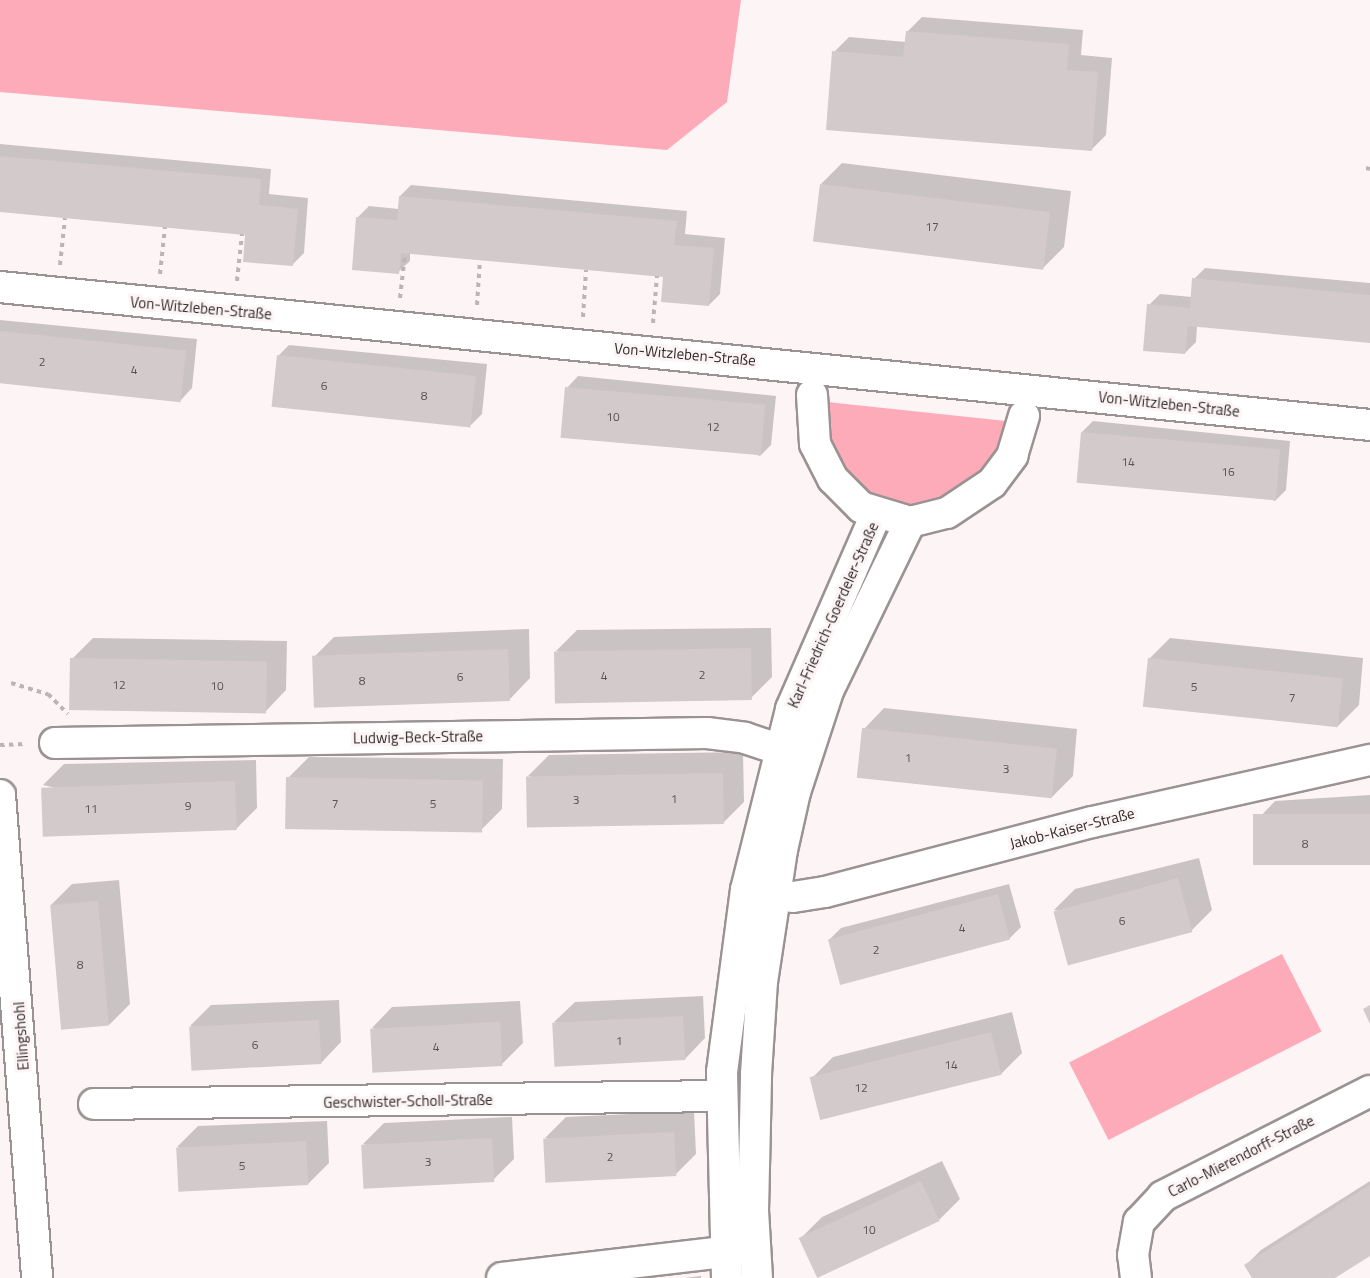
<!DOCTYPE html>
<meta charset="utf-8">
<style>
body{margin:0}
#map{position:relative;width:1370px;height:1278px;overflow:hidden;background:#fdf4f5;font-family:"Titillium Web",sans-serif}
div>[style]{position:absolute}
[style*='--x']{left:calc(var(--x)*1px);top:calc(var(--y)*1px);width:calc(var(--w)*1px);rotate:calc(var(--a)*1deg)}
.green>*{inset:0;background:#fdabb9;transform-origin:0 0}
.shadow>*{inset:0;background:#0003}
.building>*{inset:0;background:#d3cacb;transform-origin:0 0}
.path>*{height:4px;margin-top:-2px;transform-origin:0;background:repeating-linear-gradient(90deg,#bcb5b6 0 4.5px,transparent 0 9px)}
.roads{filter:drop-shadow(2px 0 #9b9293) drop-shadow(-2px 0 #9b9293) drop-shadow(0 2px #9b9293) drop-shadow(0 -2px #9b9293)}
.minor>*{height:30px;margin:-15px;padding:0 15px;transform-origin:15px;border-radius:15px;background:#fff}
span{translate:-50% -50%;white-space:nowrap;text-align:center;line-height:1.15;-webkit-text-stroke:6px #fdf4f5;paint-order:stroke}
.number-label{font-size:12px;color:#575353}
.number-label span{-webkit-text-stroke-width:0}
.street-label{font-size:15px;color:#2e2b2b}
</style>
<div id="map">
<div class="green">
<i style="clip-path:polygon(0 0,741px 0,727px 102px,667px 150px,0 92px)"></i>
<i style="clip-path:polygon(827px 402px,1006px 421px,1006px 436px,990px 466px,939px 503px,911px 506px,884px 502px,848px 477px,833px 451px,826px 426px)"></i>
<i style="left:1282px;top:954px;width:87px;height:239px;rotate:63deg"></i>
</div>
<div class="shadow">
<i style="clip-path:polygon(922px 17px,1083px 30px,1081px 55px,1112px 58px,1106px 135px,1091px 150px,834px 52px,849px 37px,906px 42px,907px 32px)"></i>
<i style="clip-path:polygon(0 144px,271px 169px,269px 194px,308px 198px,304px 253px,293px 264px,247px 233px,0 210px)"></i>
<i style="clip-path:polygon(842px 163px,1071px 191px,1064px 247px,1043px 268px,821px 184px)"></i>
<i style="clip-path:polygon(411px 185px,687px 211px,685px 234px,725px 238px,720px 294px,709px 305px,665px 275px,410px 253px,410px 261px,398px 272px,358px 217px,369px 206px,399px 209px,400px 196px)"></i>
<i style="clip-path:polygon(1205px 268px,1370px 283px,1370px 342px,1197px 326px,1196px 342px,1185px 353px,1149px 305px,1160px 294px,1192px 297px,1194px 279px)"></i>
<i style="clip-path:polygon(0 320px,197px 339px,192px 388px,181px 400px,0 382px)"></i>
<i style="clip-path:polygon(289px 345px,487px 364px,482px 414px,471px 425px,278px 356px)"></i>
<i style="clip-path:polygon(578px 376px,776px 396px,771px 445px,760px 456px,567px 388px)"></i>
<i style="clip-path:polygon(1093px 421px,1290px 441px,1286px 490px,1275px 501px,1082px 432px)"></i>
<i style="clip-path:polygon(771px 628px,772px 677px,751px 698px,556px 651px,577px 630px)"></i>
<i style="clip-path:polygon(529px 629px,530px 678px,510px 699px,313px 658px,334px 637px)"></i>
<i style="clip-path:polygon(93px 638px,287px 641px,286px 690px,266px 711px,72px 659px)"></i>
<i style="clip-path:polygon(1170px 638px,1363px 658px,1359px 705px,1338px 726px,1149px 659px)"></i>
<i style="clip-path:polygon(884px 708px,1077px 729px,1073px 776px,1052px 797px,864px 729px)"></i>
<i style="clip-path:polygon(743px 752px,744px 802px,723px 823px,528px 776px,549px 755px)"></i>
<i style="clip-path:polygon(309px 757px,503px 759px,502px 809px,482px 829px,288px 778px)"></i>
<i style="clip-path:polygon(256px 760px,257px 808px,236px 829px,43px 785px,64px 764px)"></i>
<i style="clip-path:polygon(1370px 795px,1370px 864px,1255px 822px,1275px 801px)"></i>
<i style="clip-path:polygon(1199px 858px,1212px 910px,1191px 931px,1054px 910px,1075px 889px)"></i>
<i style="clip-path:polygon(119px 880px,130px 1004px,109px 1025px,51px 905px,72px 884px)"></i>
<i style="clip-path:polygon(1009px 884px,1021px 927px,1010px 938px,830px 939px,841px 928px)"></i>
<i style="clip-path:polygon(703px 996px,705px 1038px,685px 1059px,554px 1022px,575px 1002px)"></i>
<i style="clip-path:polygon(339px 1000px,341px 1042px,321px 1063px,190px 1026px,211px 1005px)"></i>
<i style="clip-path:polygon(520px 1001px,523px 1043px,502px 1064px,372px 1028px,392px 1007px)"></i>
<i style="clip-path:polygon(1012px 1012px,1022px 1053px,1001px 1074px,812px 1078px,833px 1057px)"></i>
<i style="clip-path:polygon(694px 1111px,696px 1154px,675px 1175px,545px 1138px,566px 1117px)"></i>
<i style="clip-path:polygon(512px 1117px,514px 1159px,493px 1180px,363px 1144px,384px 1123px)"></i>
<i style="clip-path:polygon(327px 1121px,329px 1163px,308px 1184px,177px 1147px,198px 1126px)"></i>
<i style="clip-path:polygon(942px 1161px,960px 1199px,939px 1220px,801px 1238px,822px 1217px)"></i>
<i style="clip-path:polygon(1370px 1181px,1370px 1254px,1332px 1278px,1254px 1278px,1246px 1265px,1261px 1250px)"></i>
<i style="clip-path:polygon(701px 1276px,701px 1278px,685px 1278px)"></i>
</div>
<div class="building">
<i style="clip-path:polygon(906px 31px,1069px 44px,1067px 70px,1098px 72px,1092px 151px,826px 130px,832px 51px,903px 57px)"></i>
<i style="clip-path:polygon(0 156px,261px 179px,259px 205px,298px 209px,293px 266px,243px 262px,245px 235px,0 212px)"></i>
<i style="left:820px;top:184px;width:232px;height:58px;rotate:7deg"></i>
<i style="clip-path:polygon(399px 196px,677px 221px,674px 245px,714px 248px,709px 306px,661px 302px,663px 277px,401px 253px,399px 274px,352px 270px,356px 217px,397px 220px)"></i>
<i style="clip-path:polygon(1192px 278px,1370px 295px,1370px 343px,1188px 326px,1185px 354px,1143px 351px,1147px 304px,1190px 308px)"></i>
<i style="left:0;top:331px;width:187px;height:52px;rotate:6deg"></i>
<i style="left:277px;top:355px;width:200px;height:52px;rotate:6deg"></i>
<i style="left:565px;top:387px;width:201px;height:51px;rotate:5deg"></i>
<i style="left:1081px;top:432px;width:200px;height:51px;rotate:5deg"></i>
<i style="left:751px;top:648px;width:52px;height:197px;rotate:89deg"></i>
<i style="left:508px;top:649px;width:52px;height:196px;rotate:88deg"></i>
<i style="left:70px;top:658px;width:197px;height:52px;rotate:1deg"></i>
<i style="left:1148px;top:658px;width:196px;height:49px;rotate:6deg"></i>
<i style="left:862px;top:728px;width:196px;height:50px;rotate:6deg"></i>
<i style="left:723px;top:773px;width:51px;height:197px;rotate:89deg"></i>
<i style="left:286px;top:777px;width:197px;height:52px;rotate:1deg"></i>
<i style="left:235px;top:781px;width:49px;height:194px;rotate:88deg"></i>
<i style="left:1370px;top:814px;width:51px;height:117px;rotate:90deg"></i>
<i style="left:1178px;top:878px;width:56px;height:129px;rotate:75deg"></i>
<i style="left:998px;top:894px;width:47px;height:176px;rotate:75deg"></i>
<i style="left:98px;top:901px;width:125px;height:48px;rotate:85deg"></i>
<i style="clip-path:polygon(1370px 1005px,1370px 1024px,1363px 1009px)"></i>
<i style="left:683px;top:1016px;width:44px;height:131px;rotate:87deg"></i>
<i style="left:319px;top:1020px;width:44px;height:130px;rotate:87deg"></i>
<i style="left:500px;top:1022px;width:44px;height:130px;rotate:87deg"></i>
<i style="left:991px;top:1032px;width:44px;height:187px;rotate:76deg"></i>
<i style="left:674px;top:1132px;width:44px;height:131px;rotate:87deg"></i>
<i style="left:492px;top:1138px;width:44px;height:131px;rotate:87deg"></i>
<i style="left:306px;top:1141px;width:44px;height:130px;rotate:87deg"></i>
<i style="left:921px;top:1181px;width:44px;height:135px;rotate:65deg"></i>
<i style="clip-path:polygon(1370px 1185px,1370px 1256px,1335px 1278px,1252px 1278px,1244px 1265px)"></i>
</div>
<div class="path">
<i style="--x:1366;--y:168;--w:4;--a:14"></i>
<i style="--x:60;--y:265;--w:47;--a:-83.9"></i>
<i style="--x:160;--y:274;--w:47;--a:-83.9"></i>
<i style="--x:237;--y:281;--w:47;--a:-83.9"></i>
<i style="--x:400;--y:298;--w:44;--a:-83.5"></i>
<i style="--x:477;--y:305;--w:45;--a:-86.2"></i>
<i style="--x:583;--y:317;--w:47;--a:-86.3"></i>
<i style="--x:653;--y:323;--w:47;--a:-85.1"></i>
<i style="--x:11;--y:683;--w:39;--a:17"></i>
<i style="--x:48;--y:694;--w:28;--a:45"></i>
<i style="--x:0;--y:745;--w:26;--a:-2"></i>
</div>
<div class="roads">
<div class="minor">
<i style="--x:0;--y:287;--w:1377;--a:5.75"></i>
<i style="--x:812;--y:395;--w:49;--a:86.5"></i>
<i style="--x:815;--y:444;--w:39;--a:63"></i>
<i style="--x:833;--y:479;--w:40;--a:45"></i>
<i style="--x:861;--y:507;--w:51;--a:17"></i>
<i style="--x:910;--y:522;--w:38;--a:-14"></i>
<i style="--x:947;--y:513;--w:54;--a:-33.7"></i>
<i style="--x:992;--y:483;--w:34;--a:-53"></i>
<i style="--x:1012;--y:456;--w:42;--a:-73.3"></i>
<i style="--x:55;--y:743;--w:652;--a:-0.88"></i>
<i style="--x:707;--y:733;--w:38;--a:7"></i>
<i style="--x:745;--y:738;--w:54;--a:18.4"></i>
<i style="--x:0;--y:795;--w:484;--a:85.6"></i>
<i style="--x:757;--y:892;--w:36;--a:8"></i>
<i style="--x:793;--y:897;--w:32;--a:-9"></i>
<i style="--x:825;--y:892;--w:276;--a:-14.7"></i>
<i style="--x:1092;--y:822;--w:285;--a:-12.6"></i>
<i style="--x:94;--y:1104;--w:628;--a:-0.73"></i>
<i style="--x:502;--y:1278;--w:225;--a:-6.7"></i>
<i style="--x:727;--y:1278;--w:206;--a:-91.4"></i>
<i style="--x:722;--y:1072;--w:184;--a:-82.5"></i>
<i style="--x:746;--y:890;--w:187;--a:-76"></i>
<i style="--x:791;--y:709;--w:213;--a:-66.4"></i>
<i style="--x:757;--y:1278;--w:67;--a:-93.4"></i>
<i style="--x:753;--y:1211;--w:137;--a:-88.7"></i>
<i style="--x:756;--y:1074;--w:92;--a:-86.3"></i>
<i style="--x:762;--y:982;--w:134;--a:-81.4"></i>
<i style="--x:782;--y:850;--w:59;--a:-77.4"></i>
<i style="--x:795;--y:792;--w:106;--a:-71.9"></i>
<i style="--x:828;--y:691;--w:188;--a:-64.1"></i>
<i style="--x:1136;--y:1278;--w:23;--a:-97"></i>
<i style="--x:1133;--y:1255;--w:34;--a:-80"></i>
<i style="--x:1139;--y:1222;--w:35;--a:-47"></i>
<i style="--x:1163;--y:1196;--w:232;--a:-26.9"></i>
</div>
</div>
<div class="number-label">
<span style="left:932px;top:227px">17</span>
<span style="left:42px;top:362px">2</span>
<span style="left:134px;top:370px">4</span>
<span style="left:324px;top:386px">6</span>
<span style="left:424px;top:396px">8</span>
<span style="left:613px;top:417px">10</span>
<span style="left:713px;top:427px">12</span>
<span style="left:1128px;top:462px">14</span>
<span style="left:1228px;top:472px">16</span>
<span style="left:702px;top:675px">2</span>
<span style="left:604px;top:676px">4</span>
<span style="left:460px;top:677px">6</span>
<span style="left:362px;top:681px">8</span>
<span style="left:119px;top:685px">12</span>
<span style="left:217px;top:686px">10</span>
<span style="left:1194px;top:687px">5</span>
<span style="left:1292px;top:698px">7</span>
<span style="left:908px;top:758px">1</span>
<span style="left:1006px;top:769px">3</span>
<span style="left:674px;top:799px">1</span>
<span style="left:576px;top:800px">3</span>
<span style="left:335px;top:804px">7</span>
<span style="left:433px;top:804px">5</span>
<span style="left:188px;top:806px">9</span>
<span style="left:91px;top:809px">11</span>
<span style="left:1305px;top:844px">8</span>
<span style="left:1122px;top:921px">6</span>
<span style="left:962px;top:928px">4</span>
<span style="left:876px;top:950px">2</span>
<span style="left:80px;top:965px">8</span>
<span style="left:619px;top:1041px">1</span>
<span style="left:255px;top:1045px">6</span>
<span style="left:436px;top:1047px">4</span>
<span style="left:951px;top:1065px">14</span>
<span style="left:861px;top:1088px">12</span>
<span style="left:610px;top:1157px">2</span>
<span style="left:428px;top:1162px">3</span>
<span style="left:242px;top:1166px">5</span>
<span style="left:869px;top:1230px">10</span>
</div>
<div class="street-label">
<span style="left:201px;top:308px;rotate:5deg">Von-Witzleben-Straße</span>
<span style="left:685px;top:354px;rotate:5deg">Von-Witzleben-Straße</span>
<span style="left:1169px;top:404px;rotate:6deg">Von-Witzleben-Straße</span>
<span style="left:833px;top:615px;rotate:-66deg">Karl-Friedrich-Goerdeler-Straße</span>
<span style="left:418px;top:737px;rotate:-1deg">Ludwig-Beck-Straße</span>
<span style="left:1072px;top:828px;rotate:-14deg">Jakob-Kaiser-Straße</span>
<span style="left:21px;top:1036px;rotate:-94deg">Ellingshohl</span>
<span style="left:408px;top:1101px;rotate:-1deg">Geschwister-Scholl-Straße</span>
<span style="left:1241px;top:1156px;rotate:-27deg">Carlo-Mierendorff-Straße</span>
</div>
</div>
